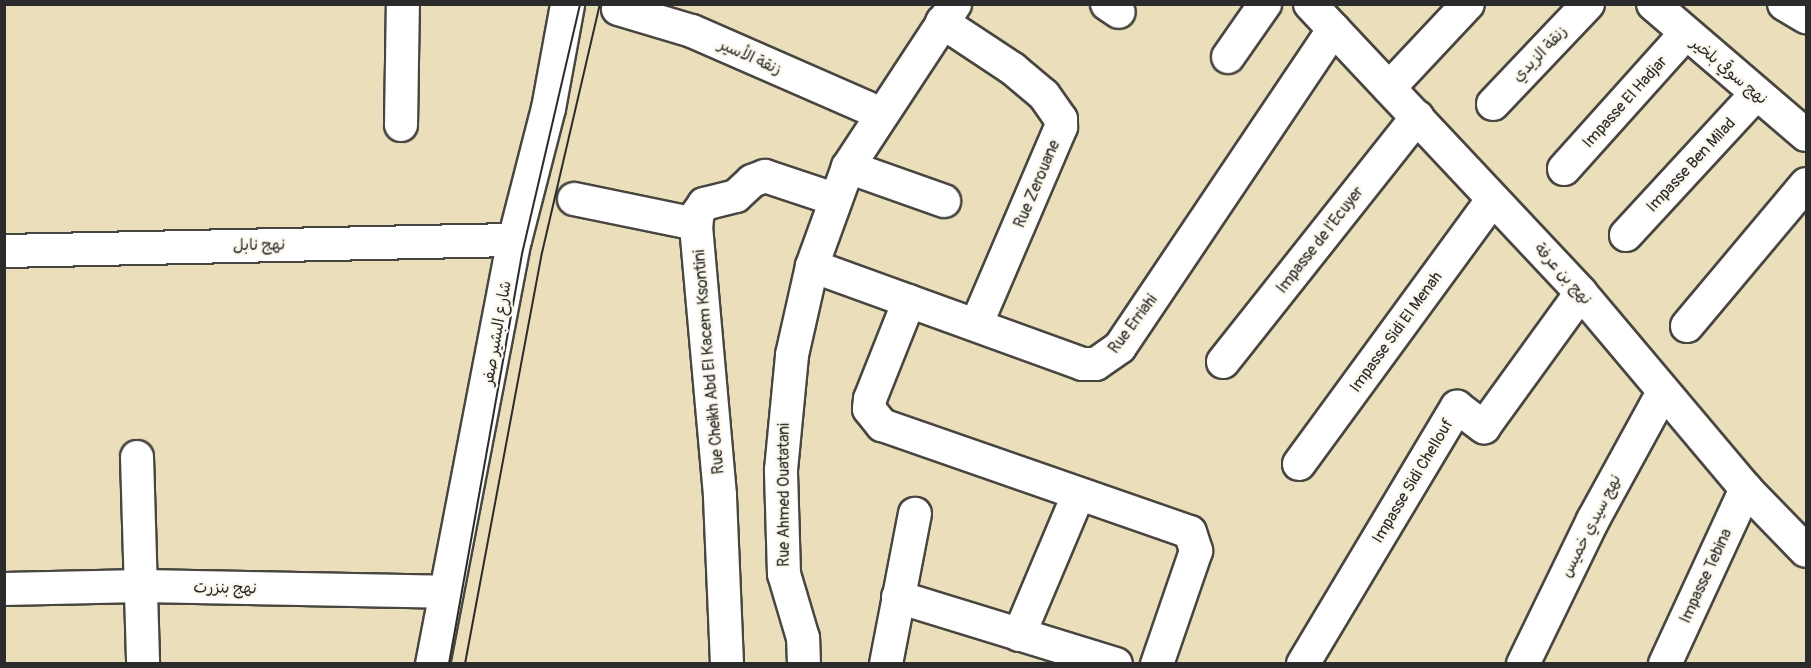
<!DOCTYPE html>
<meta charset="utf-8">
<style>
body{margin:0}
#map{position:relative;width:1811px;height:668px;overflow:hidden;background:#ebdeba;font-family:Pangolin,"Playpen Sans Arabic",sans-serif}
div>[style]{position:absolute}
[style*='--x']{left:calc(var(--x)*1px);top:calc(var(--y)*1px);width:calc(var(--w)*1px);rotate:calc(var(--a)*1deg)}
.roads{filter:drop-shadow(2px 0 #484640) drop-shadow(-2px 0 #484640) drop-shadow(0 2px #484640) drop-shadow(0 -2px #484640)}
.street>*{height:32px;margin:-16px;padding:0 16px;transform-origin:16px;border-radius:16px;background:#fff}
.secondary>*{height:33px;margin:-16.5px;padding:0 16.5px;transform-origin:16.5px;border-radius:16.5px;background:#fff}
.tram>*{height:1.5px;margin:-0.75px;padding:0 0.75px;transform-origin:0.75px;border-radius:0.75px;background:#2b2b2b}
span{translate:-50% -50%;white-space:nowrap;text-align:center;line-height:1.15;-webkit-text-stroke:4.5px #fbf7ec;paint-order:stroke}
.street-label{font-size:16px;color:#2b2b2b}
.frame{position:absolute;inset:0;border:6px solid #2b2b2b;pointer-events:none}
</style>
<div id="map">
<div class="roads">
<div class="street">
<i style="--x:1107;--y:4;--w:14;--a:34"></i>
<i style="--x:1310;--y:4;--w:396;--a:46.8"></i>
<i style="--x:1581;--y:293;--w:256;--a:49.9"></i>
<i style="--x:1746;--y:489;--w:86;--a:45.9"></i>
<i style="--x:1653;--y:4;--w:201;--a:40.6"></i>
<i style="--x:1784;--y:4;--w:26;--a:31"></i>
<i style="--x:618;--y:9;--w:77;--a:16.6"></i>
<i style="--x:692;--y:31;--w:205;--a:23.6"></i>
<i style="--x:942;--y:22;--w:85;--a:33.5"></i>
<i style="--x:1013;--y:69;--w:40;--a:40"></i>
<i style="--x:1044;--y:95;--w:29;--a:55"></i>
<i style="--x:1061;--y:119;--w:8;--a:90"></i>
<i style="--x:1061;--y:127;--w:215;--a:113.2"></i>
<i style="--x:1228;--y:57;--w:65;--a:-55.1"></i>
<i style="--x:1389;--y:88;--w:115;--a:-46.8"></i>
<i style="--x:1493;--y:104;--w:138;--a:-46.5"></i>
<i style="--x:401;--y:125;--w:121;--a:-89.1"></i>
<i style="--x:848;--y:167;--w:102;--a:19.5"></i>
<i style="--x:1564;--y:169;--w:181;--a:-48.1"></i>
<i style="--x:574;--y:199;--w:125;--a:11.6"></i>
<i style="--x:1626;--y:235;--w:192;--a:-47.3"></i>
<i style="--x:4;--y:251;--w:510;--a:-1.24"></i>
<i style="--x:812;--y:266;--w:287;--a:19.9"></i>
<i style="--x:1082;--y:364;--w:14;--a:0"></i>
<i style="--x:1096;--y:364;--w:29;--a:-35"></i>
<i style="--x:1120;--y:347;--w:383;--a:-56.1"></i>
<i style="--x:909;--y:301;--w:105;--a:111.7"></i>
<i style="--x:870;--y:399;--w:10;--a:96"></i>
<i style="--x:869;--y:409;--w:21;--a:51"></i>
<i style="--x:882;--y:425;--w:326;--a:19.2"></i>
<i style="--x:1190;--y:532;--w:20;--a:72"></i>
<i style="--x:1196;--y:551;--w:120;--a:109"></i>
<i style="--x:1687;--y:326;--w:185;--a:-50"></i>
<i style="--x:1223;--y:362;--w:313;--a:-51.6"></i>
<i style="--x:137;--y:457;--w:207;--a:88.3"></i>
<i style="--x:1299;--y:464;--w:328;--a:-53.8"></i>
<i style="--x:4;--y:589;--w:138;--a:-1.2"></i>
<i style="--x:142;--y:586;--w:303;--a:1.1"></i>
<i style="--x:898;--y:597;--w:228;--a:17.1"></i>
<i style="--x:1019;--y:635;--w:152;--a:-67.1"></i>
<i style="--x:727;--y:664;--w:169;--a:-92.4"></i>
<i style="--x:720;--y:495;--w:272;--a:-95.1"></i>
<i style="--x:696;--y:224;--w:11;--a:-80"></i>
<i style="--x:698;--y:213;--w:11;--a:-56"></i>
<i style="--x:704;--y:204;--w:33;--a:-14"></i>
<i style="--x:736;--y:196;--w:22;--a:-43"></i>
<i style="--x:752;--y:181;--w:14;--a:-21"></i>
<i style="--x:765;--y:176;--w:73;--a:18.4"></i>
<i style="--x:804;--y:664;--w:26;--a:-92"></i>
<i style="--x:803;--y:638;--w:67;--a:-106.5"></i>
<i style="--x:784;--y:574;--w:104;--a:-91.7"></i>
<i style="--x:781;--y:470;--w:116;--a:-84.5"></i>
<i style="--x:792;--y:355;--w:91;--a:-77.3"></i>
<i style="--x:812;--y:266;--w:105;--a:-70"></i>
<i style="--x:848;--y:167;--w:195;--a:-56.7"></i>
<i style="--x:886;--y:664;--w:153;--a:-79.1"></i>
<i style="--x:1303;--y:664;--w:300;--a:-59.1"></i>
<i style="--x:1457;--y:407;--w:34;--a:37"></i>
<i style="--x:1484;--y:427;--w:165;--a:-54.1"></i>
<i style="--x:1523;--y:664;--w:160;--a:-64.1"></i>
<i style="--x:1593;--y:520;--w:146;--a:-61.3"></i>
<i style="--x:1665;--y:664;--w:193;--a:-65.2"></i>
</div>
<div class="secondary">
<i style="--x:432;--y:664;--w:432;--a:-79.1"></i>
<i style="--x:514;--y:240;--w:136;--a:-75.6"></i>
<i style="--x:548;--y:108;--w:106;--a:-79.6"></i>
</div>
</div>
<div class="tram">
<i style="--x:449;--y:664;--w:416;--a:-79.9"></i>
<i style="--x:522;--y:254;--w:257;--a:-76.9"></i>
<i style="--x:465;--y:664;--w:418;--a:-79.4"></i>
<i style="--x:542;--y:253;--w:256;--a:-76.9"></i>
</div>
<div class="street-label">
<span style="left:1540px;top:54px;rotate:-46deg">زنقة الزيدي</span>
<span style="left:750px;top:57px;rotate:24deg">زنقة الأسير</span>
<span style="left:1729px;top:71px;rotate:40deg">نهج سوقي بلخير</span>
<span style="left:1625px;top:102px;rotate:-48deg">Impasse El Hadjar</span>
<span style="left:1691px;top:165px;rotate:-47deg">Impasse Ben Milad</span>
<span style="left:1037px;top:184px;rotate:-67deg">Rue Zerouane</span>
<span style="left:1320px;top:240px;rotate:-52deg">Impasse de l'Ecuyer</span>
<span style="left:259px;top:245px;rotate:-1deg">نهج نابل</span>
<span style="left:1563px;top:274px;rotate:48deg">نهج بن عرفة</span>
<span style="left:1133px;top:324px;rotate:-53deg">Rue Erriahi</span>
<span style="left:1396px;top:332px;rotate:-54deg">Impasse Sidi El Menah</span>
<span style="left:497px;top:333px;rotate:-80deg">شارع البشير صفر</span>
<span style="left:709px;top:362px;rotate:-95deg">Rue Cheikh Abd El Kacem Ksontini</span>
<span style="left:1413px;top:481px;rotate:-59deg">Impasse Sidi Chellouf</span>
<span style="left:784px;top:495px;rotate:-90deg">Rue Ahmed Ouatatani</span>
<span style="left:1591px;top:526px;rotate:-63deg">نهج سيدي خميس</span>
<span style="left:1706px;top:576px;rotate:-65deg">Impasse Tebina</span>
<span style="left:225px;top:588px;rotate:1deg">نهج بنزرت</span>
</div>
<div class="frame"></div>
</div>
